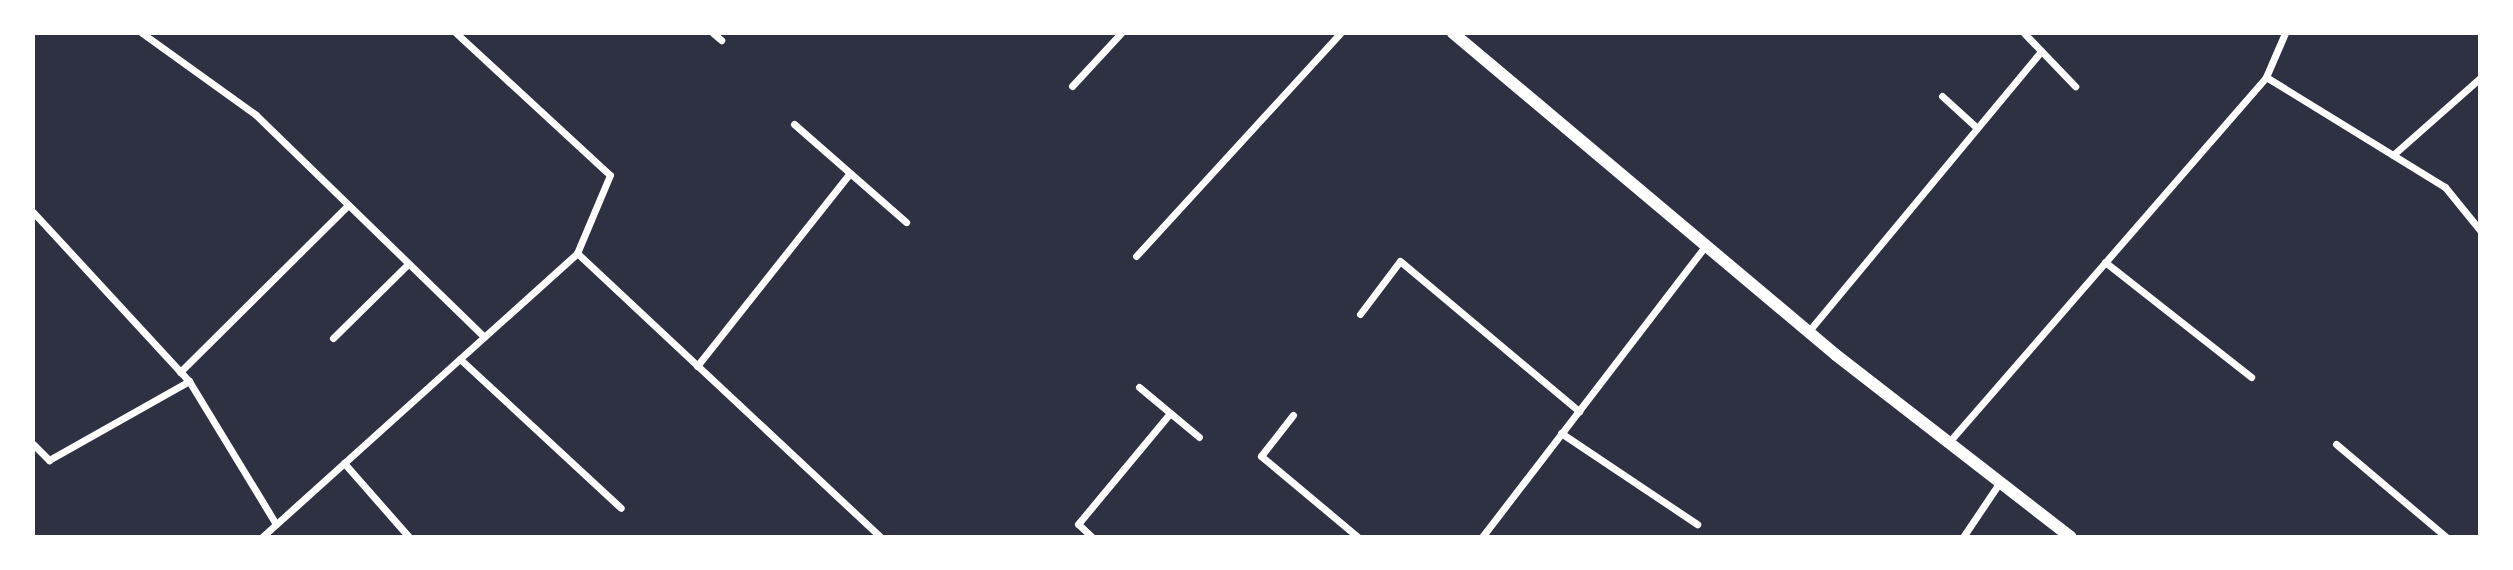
<!DOCTYPE html>
<style>
body{margin:0}
#map{position:relative;width:2513px;height:570px;overflow:hidden;background:#2d3142;font-family:Quicksand,sans-serif}
div>[style]{position:absolute}
[style*='--x']{left:calc(var(--x)*1px);top:calc(var(--y)*1px);width:calc(var(--w)*1px);rotate:calc(var(--a)*1deg)}
.minor>*{height:7px;margin:-3.5px;padding:0 3.5px;transform-origin:3.5px;border-radius:3.5px;background:#fff}
.tertiary>*{height:12px;margin:-6px;padding:0 6px;transform-origin:6px;border-radius:6px;background:#fff}
span{translate:-50% -50%;white-space:nowrap;text-align:center;line-height:1.15;-webkit-text-stroke:5px #fff;paint-order:stroke}
.frame{position:absolute;inset:0;border:35px solid #fff;pointer-events:none}
</style>
<div id="map">
<div class="minor">
<i style="--x:142;--y:33;--w:140;--a:35.7"></i>
<i style="--x:256;--y:115;--w:318;--a:44.2"></i>
<i style="--x:456;--y:33;--w:209;--a:42.7"></i>
<i style="--x:610;--y:175;--w:85;--a:112.9"></i>
<i style="--x:577;--y:253;--w:415;--a:43.1"></i>
<i style="--x:713;--y:33;--w:11;--a:41"></i>
<i style="--x:2024;--y:33;--w:74;--a:46.1"></i>
<i style="--x:2266;--y:77;--w:210;--a:31.6"></i>
<i style="--x:2445;--y:187;--w:55;--a:50.9"></i>
<i style="--x:1072;--y:86;--w:72;--a:-47.2"></i>
<i style="--x:1942;--y:96;--w:47;--a:42.4"></i>
<i style="--x:794;--y:124;--w:149;--a:41.2"></i>
<i style="--x:2393;--y:155;--w:116;--a:-41.5"></i>
<i style="--x:33;--y:212;--w:230;--a:47.3"></i>
<i style="--x:189;--y:381;--w:167;--a:58.7"></i>
<i style="--x:1136;--y:256;--w:302;--a:-47.5"></i>
<i style="--x:2105;--y:262;--w:186;--a:38.2"></i>
<i style="--x:1360;--y:314;--w:66;--a:-53"></i>
<i style="--x:1400;--y:261;--w:234;--a:40"></i>
<i style="--x:1808;--y:332;--w:365;--a:-50.3"></i>
<i style="--x:333;--y:338;--w:105;--a:-44.6"></i>
<i style="--x:460;--y:359;--w:219;--a:42.8"></i>
<i style="--x:697;--y:366;--w:246;--a:-51.6"></i>
<i style="--x:180;--y:372;--w:237;--a:-44.8"></i>
<i style="--x:1139;--y:387;--w:78;--a:39.8"></i>
<i style="--x:1293;--y:415;--w:52;--a:128"></i>
<i style="--x:1261;--y:456;--w:126;--a:39.9"></i>
<i style="--x:1561;--y:433;--w:164;--a:33.8"></i>
<i style="--x:1949;--y:442;--w:483;--a:-49"></i>
<i style="--x:2266;--y:77;--w:48;--a:-66.6"></i>
<i style="--x:33;--y:444;--w:23;--a:45"></i>
<i style="--x:49;--y:460;--w:161;--a:-29.4"></i>
<i style="--x:2336;--y:444;--w:144;--a:40.2"></i>
<i style="--x:344;--y:463;--w:98;--a:48.7"></i>
<i style="--x:262;--y:537;--w:424;--a:-42"></i>
<i style="--x:1092;--y:537;--w:19;--a:-137"></i>
<i style="--x:1078;--y:524;--w:144;--a:-50.3"></i>
<i style="--x:1482;--y:537;--w:368;--a:-52.5"></i>
<i style="--x:1963;--y:537;--w:66;--a:-56.1"></i>
</div>
<div class="tertiary">
<i style="--x:1453;--y:33;--w:500;--a:40.05"></i>
<i style="--x:1836;--y:355;--w:297;--a:37.8"></i>
</div>
<div class="frame"></div>
</div>
